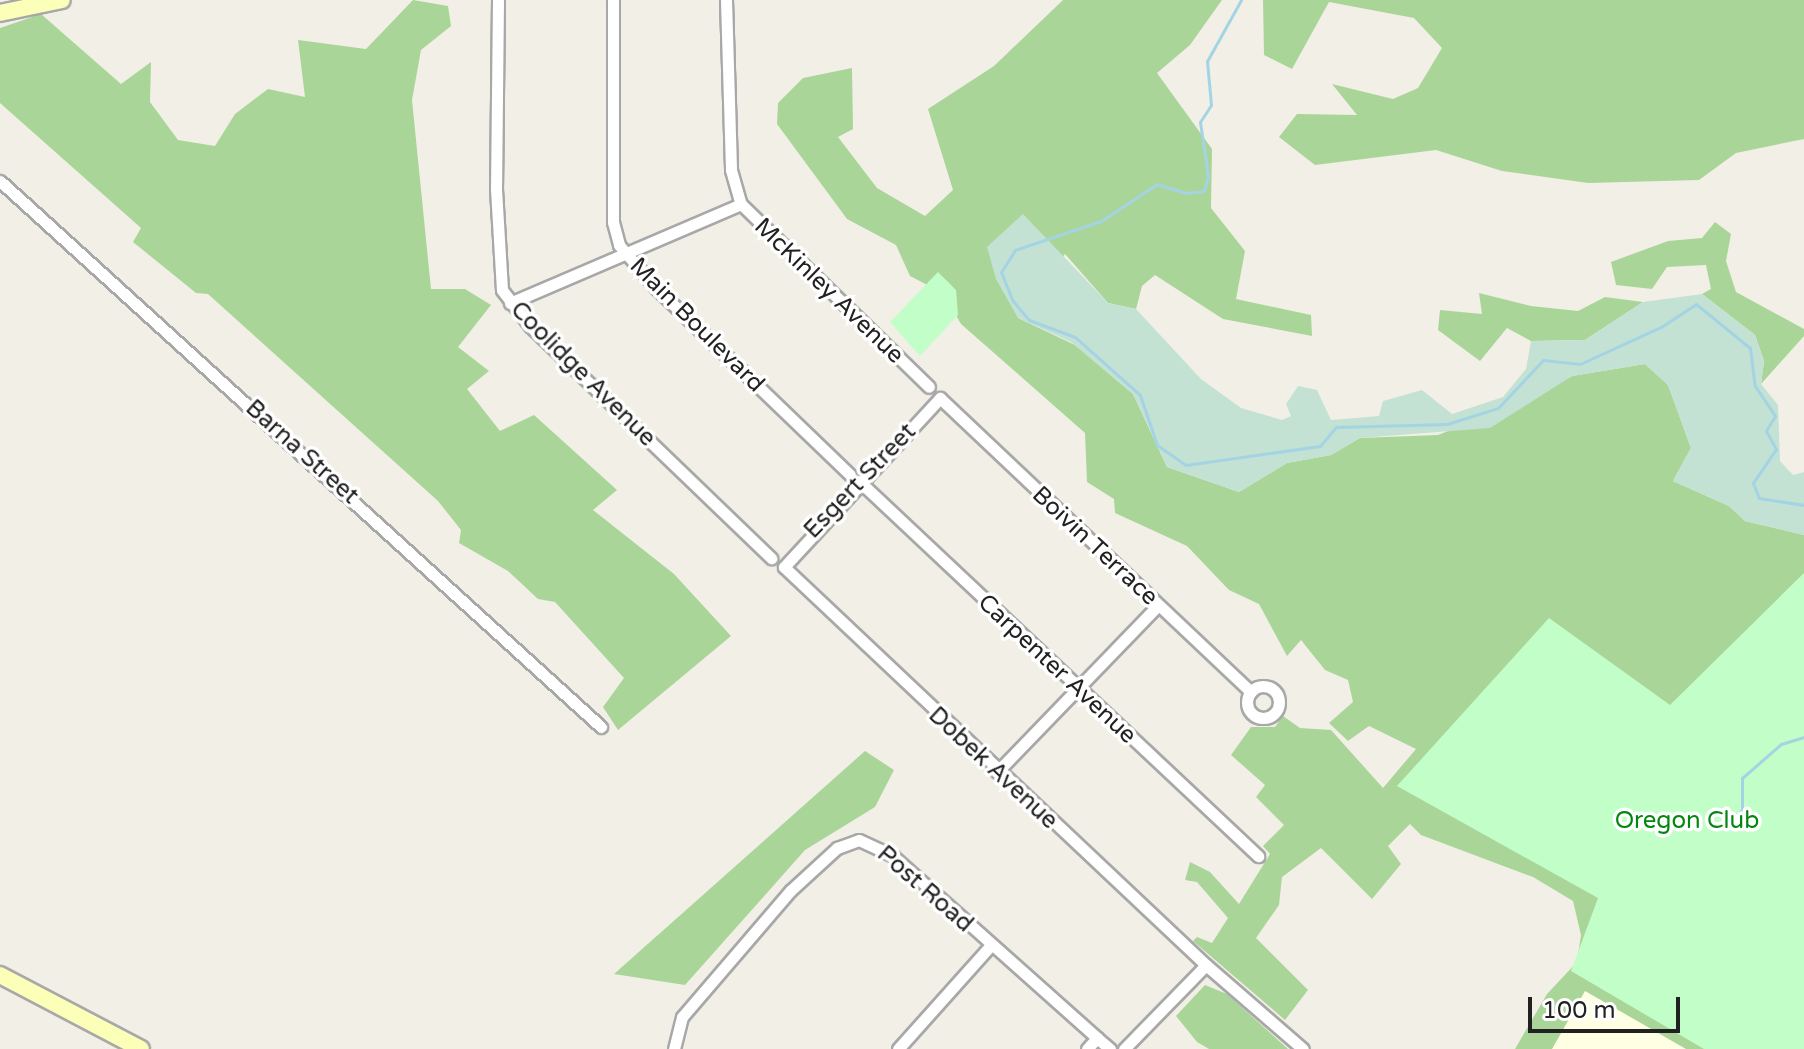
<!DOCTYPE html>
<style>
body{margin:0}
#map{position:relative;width:1804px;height:1049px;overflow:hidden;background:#f2efe7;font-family:"Varela Round",sans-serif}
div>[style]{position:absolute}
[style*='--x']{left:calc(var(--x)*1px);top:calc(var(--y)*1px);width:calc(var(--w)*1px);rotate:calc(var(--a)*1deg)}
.education>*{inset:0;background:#ffffe3}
.forest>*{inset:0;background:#aad598}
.wetland>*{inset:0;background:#c3e2d4}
.park>*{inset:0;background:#c2fec8}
.stream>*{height:3px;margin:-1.5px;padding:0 1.5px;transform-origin:1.5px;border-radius:1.5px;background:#a4d4e3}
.roads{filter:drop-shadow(2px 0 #a8a8a8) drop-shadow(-2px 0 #a8a8a8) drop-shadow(0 2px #a8a8a8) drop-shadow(0 -2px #a8a8a8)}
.street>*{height:11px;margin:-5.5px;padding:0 5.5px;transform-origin:5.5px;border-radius:5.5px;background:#fff}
.street>.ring{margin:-5.5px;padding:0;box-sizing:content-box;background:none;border:11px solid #fff;border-radius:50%}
.secondary>*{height:16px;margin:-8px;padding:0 8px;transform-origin:8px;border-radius:8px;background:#fbffb8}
span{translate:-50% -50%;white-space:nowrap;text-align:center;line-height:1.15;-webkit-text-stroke:7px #fff;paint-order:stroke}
.street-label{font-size:24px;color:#212121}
.park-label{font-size:24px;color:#03870f}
.scale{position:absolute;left:1528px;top:997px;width:152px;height:36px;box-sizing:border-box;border:4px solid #212121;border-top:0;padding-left:10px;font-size:24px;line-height:28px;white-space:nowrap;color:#212121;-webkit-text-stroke:6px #fff;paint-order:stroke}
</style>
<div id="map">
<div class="education">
<i style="clip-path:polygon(1571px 971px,1704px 1049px,1526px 1049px)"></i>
</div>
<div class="forest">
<i style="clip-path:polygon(413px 0,448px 6px,451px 26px,421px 50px,412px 100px,431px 289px,465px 289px,491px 305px,458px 347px,489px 371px,467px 389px,500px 431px,534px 415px,617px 490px,593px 510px,674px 574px,731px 636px,618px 730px,603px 707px,624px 678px,555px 602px,538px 599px,508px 571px,459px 543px,461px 530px,438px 501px,208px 294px,196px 293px,133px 242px,141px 228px,0 103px,0 28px,41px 14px,121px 84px,151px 62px,150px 102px,178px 140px,215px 146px,235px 114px,268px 89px,305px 97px,298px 40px,366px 49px)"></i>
<i style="clip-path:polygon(1063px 0,1222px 0,1190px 45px,1157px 73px,1212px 149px,1211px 208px,1245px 251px,1236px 299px,1311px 315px,1312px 336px,1223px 319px,1155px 275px,1142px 286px,1136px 309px,1108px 303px,1065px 254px,1018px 318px,1075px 345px,1133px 394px,1167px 467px,1239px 492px,1287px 463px,1331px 455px,1360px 438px,1438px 435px,1534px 397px,1572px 376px,1645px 364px,1668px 385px,1691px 448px,1673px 481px,1729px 506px,1745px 521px,1804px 535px,1804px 1049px,1686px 1049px,1585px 991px,1552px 1049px,1515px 1049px,1547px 994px,1577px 962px,1581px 935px,1573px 901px,1533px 877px,1421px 835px,1410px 824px,1388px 846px,1401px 864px,1372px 899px,1321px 848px,1282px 877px,1279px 905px,1256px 938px,1308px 990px,1285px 1020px,1193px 941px,1197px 937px,1212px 943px,1228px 918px,1197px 882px,1185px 880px,1190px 862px,1210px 872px,1239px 904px,1270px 854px,1263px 846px,1284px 825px,1256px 797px,1265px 785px,1231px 755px,1251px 727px,1275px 727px,1283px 716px,1300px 728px,1331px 730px,1383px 788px,1416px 749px,1369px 726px,1348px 741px,1329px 723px,1353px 702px,1348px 680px,1325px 670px,1301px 640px,1287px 656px,1259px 604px,1229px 590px,1187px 546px,1115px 513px,1114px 499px,1087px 482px,1085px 433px,961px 324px,943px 293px,910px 276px,896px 245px,847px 219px,777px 124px,778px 103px,803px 78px,852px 68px,853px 129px,838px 137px,877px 188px,925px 216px,953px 190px,928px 109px,994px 66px)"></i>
<i style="clip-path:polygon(1263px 0,1804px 0,1804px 139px,1736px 153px,1699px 180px,1588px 183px,1502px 171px,1436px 150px,1315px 165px,1279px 137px,1297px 114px,1357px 115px,1332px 84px,1393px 99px,1418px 88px,1442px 48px,1414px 18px,1329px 2px,1292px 69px,1264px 55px)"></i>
<i style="clip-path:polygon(1715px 222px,1731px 234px,1726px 261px,1736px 292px,1804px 329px,1804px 336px,1761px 384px,1764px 361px,1755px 335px,1702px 294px,1711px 289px,1706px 265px,1667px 267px,1652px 289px,1616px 285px,1611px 262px,1668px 241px,1702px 238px)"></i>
<i style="clip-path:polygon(1479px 293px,1531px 306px,1578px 311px,1605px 297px,1643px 302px,1585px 340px,1531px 341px,1507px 328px,1480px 361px,1438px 330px,1440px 310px,1482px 314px)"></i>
<i style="clip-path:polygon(865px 751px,894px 770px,875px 807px,805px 850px,685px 985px,614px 974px)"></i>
<i style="clip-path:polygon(1205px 985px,1227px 994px,1288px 1049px,1209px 1049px,1197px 1042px,1176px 1016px)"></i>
</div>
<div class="wetland">
<i style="clip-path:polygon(1023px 214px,1108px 303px,1136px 309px,1201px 379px,1241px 408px,1282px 420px,1291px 416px,1286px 404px,1298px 386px,1317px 390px,1331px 420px,1379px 416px,1383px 401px,1422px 390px,1452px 414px,1503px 397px,1526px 369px,1531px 341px,1585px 340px,1643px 302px,1702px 294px,1755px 335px,1764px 361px,1761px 384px,1778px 405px,1780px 461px,1793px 475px,1804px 472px,1804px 535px,1745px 521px,1729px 506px,1673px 481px,1691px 448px,1668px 385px,1645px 364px,1572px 376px,1490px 428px,1360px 438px,1331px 455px,1287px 463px,1239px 492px,1167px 467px,1133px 394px,1071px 342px,1018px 318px,996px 279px,987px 247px)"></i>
</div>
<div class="park">
<i style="clip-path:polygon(938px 272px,956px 290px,958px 315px,920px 356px,890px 322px)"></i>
<i style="clip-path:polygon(1804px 573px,1804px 1049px,1704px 1049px,1571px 971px,1598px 898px,1397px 786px,1549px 618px,1670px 705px)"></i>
</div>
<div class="stream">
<i style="--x:1241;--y:0;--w:70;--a:119.1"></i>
<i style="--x:1207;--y:61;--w:44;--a:84.8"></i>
<i style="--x:1211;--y:105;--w:20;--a:123"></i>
<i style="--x:1200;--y:122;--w:55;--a:81.6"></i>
<i style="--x:1208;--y:176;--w:16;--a:105"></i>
<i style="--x:1204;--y:191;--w:18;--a:174"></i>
<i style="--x:1186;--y:193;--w:30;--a:-163"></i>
<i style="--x:1157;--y:184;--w:67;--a:146.5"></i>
<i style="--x:1101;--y:221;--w:91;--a:161.4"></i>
<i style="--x:1015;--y:250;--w:26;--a:122"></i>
<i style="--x:1001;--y:272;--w:31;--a:68"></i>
<i style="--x:1013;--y:301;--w:25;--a:50"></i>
<i style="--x:1029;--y:320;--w:49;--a:20.3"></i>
<i style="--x:1075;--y:337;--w:87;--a:41.7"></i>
<i style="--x:1140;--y:395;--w:53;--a:71.2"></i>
<i style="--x:1157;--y:445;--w:35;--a:35"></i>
<i style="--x:1186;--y:465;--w:135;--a:-8.1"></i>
<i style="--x:1320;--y:446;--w:25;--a:-50"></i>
<i style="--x:1336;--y:427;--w:111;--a:-1.5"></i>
<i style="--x:1447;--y:424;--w:53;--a:-17.4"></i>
<i style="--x:1498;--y:408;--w:66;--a:-46.8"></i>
<i style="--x:1543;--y:360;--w:37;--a:6"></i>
<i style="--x:1580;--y:364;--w:89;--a:-24.6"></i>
<i style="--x:1661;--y:327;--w:42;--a:-33.3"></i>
<i style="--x:1696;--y:304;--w:70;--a:39.2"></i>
<i style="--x:1750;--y:348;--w:38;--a:83"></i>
<i style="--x:1755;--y:386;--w:36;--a:56"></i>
<i style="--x:1775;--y:416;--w:17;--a:121"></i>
<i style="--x:1766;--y:431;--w:21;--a:61"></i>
<i style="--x:1776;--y:449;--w:41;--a:124.1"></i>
<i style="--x:1753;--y:483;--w:16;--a:68"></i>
<i style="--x:1759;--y:498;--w:46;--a:8.8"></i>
<i style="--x:1735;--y:816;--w:9;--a:-41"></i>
<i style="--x:1742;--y:810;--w:32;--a:-90"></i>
<i style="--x:1742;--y:778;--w:52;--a:-41.1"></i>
<i style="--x:1781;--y:744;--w:24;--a:-17"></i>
</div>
<div class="roads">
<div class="street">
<i style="--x:498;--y:0;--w:189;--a:90.6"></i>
<i style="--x:496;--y:189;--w:101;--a:86.6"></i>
<i style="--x:502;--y:290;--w:46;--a:52.1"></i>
<i style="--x:530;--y:326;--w:335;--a:43.9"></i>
<i style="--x:613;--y:0;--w:222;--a:90"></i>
<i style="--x:613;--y:222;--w:24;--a:75"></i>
<i style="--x:619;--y:245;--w:57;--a:49.3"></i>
<i style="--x:656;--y:288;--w:269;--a:43.9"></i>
<i style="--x:726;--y:0;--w:170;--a:88.3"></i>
<i style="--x:731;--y:170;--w:35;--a:74"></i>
<i style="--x:741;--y:204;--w:262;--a:44.2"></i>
<i style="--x:0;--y:181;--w:812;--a:42.25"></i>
<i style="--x:510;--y:303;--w:251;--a:-23.2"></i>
<i style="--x:859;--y:481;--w:548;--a:43.22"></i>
<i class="ring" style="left:1247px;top:686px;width:21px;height:21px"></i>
<i style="--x:997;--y:772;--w:232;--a:-46"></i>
<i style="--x:1206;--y:965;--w:580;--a:-136.68"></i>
<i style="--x:784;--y:567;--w:230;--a:-47.3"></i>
<i style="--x:940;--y:398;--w:428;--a:43.4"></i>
<i style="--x:674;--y:1049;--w:33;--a:-76"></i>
<i style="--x:682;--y:1017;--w:166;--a:-49.4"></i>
<i style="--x:790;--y:891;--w:64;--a:-42.5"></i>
<i style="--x:837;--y:848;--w:23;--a:-20"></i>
<i style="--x:859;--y:840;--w:38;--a:25"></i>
<i style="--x:893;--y:856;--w:273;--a:41.7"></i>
<i style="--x:898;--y:1049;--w:138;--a:-48.2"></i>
<i style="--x:1087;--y:1049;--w:15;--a:-48"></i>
<i style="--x:1097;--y:1038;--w:17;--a:40"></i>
<i style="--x:1124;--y:1049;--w:117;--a:-45.7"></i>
<i style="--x:1206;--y:965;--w:128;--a:40.9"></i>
</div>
<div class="secondary">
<i style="--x:0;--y:13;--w:63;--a:-11.8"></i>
<i style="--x:0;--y:975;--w:159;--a:27.7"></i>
</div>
</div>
<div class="street-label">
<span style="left:829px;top:291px;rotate:44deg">McKinley Avenue</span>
<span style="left:697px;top:325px;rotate:45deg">Main Boulevard</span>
<span style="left:583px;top:374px;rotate:45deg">Coolidge Avenue</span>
<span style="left:302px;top:452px;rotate:42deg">Barna Street</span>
<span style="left:860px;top:481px;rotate:-46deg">Esgert Street</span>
<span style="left:1095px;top:546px;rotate:43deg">Boivin Terrace</span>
<span style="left:1057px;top:669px;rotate:43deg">Carpenter Avenue</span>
<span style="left:993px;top:768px;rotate:43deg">Dobek Avenue</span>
<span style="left:925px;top:889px;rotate:41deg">Post Road</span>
</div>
<div class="park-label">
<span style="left:1687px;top:821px">Oregon Club</span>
</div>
<div class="scale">100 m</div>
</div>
